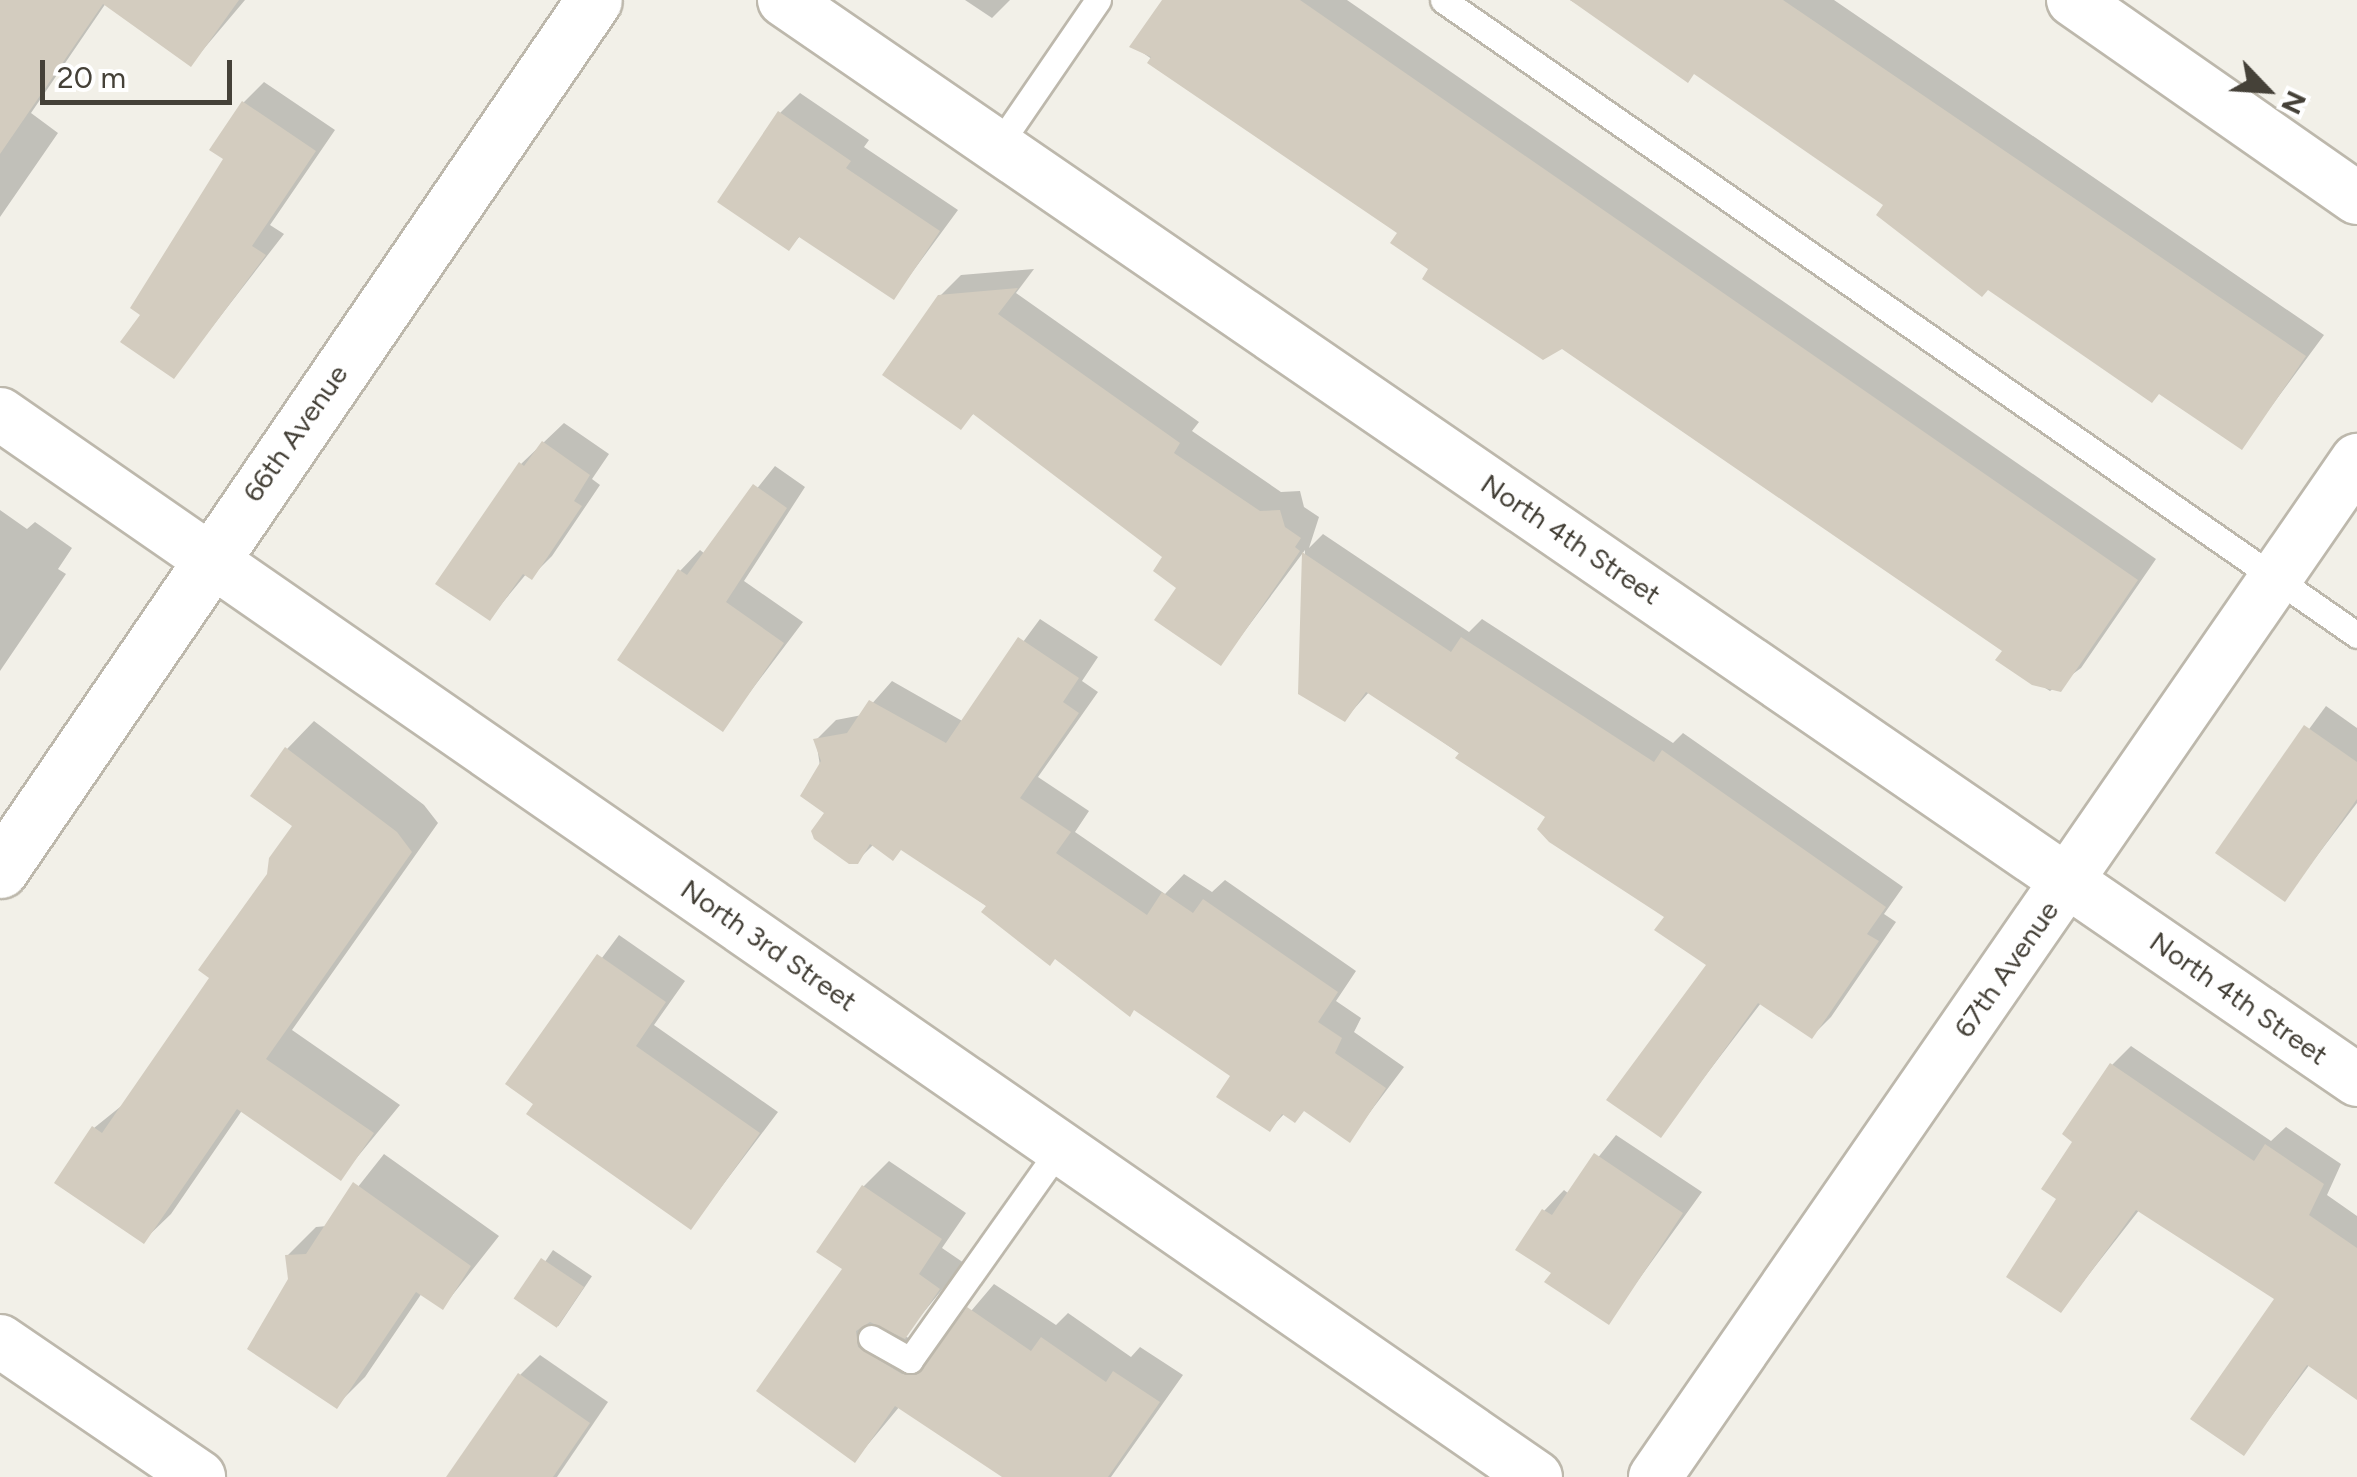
<!DOCTYPE html>
<style>
body{margin:0}
#map{position:relative;width:2357px;height:1477px;overflow:hidden;background:#f2f0e8;font-family:Figtree,sans-serif}
div>[style]{position:absolute}
[style*='--x']{left:calc(var(--x)*1px);top:calc(var(--y)*1px);width:calc(var(--w)*1px);rotate:calc(var(--a)*1deg)}
.shadow>*{inset:0;background:#0003;transform-origin:0 0}
.building>*{inset:0;background:#d3ccbf;transform-origin:0 0}
.roads{filter:drop-shadow(2px 0 #bdb8ac) drop-shadow(-2px 0 #bdb8ac) drop-shadow(0 2px #bdb8ac) drop-shadow(0 -2px #bdb8ac)}
.service>*{height:25px;margin:-12.5px;padding:0 12.5px;transform-origin:12.5px;border-radius:12.5px;background:#fff}
.minor>*{height:52px;margin:-26px;padding:0 26px;transform-origin:26px;border-radius:26px;background:#fff}
.tertiary>*{height:55px;margin:-27.5px;padding:0 27.5px;transform-origin:27.5px;border-radius:27.5px;background:#fff}
span{translate:-50% -50%;white-space:nowrap;text-align:center;line-height:1.15;-webkit-text-stroke:10px #fff;paint-order:stroke}
.street-label{font-size:28px;color:#454138}
.north{position:absolute;left:2217px;top:40px;width:100px;height:100px;-webkit-text-stroke:8px #fff;paint-order:stroke;rotate:115deg;font-size:28px;font-weight:700;line-height:40px;text-align:center;color:#454138}
.north::after{content:'';display:block;margin:auto;width:35px;height:45px;background:#454138;clip-path:polygon(50% 0,100% 100%,50% 72%,0 100%)}
.scale{position:absolute;left:40px;top:60px;width:192px;height:45px;box-sizing:border-box;border:5px solid #454138;border-top:0;padding-left:12px;font-size:30px;line-height:35px;white-space:nowrap;color:#454138;-webkit-text-stroke:8px #fff;paint-order:stroke}
</style>
<div id="map">
<div class="shadow">
<i style="clip-path:polygon(0 0,245px 0,191px 64px,106px 3px,31px 113px,58px 133px,0 217px)"></i>
<i style="clip-path:polygon(965px 0,1010px 0,992px 18px)"></i>
<i style="clip-path:polygon(1165px 0,1347px 0,2156px 559px,2081px 668px,2050px 691px,1999px 659px,2005px 651px,1563px 346px,1432px 268px,1401px 232px,1133px 46px)"></i>
<i style="clip-path:polygon(1570px 0,1834px 0,2324px 335px,2242px 446px,1696px 72px)"></i>
<i style="clip-path:polygon(264px 82px,335px 130px,270px 225px,284px 234px,174px 376px,226px 159px,244px 102px)"></i>
<i style="clip-path:polygon(800px 93px,869px 140px,864px 147px,958px 210px,894px 297px,801px 235px,789px 248px,780px 113px)"></i>
<i style="clip-path:polygon(1034px 269px,1016px 293px,1199px 422px,1192px 431px,1281px 492px,1300px 491px,1304px 507px,1319px 517px,1309px 548px,1323px 534px,1469px 632px,1482px 619px,1673px 743px,1683px 733px,1903px 887px,1884px 914px,1896px 922px,1831px 1017px,1812px 1036px,1761px 1003px,1660px 1135px,1709px 965px,1668px 916px,1549px 816px,1370px 691px,1345px 719px,1301px 693px,1305px 550px,1221px 663px,1166px 556px,975px 412px,961px 426px,940px 296px,961px 275px)"></i>
<i style="clip-path:polygon(564px 423px,609px 454px,592px 479px,600px 485px,552px 556px,532px 576px,527px 573px,490px 618px,521px 464px)"></i>
<i style="clip-path:polygon(775px 466px,805px 487px,744px 581px,803px 622px,722px 729px,680px 571px,700px 550px,705px 554px)"></i>
<i style="clip-path:polygon(0 510px,27px 529px,35px 522px,72px 548px,58px 569px,66px 574px,0 671px)"></i>
<i style="clip-path:polygon(1040px 619px,1098px 657px,1082px 681px,1098px 692px,1038px 777px,1089px 811px,1075px 832px,1165px 894px,1184px 874px,1212px 892px,1225px 880px,1356px 971px,1336px 1001px,1361px 1018px,1354px 1032px,1404px 1067px,1349px 1140px,1306px 1109px,1285px 1113px,1270px 1129px,1233px 1075px,902px 848px,874px 844px,857px 861px,827px 812px,816px 740px,836px 720px,862px 715px,892px 681px,964px 722px)"></i>
<i style="clip-path:polygon(2326px 706px,2357px 728px,2357px 803px,2285px 898px,2219px 852px)"></i>
<i style="clip-path:polygon(314px 721px,424px 805px,438px 823px,292px 1030px,400px 1105px,341px 1177px,243px 1109px,171px 1214px,143px 1241px,94px 1128px,125px 1103px,212px 978px,270px 874px,295px 826px,287px 749px)"></i>
<i style="clip-path:polygon(619px 935px,685px 981px,654px 1025px,778px 1112px,691px 1227px,508px 1084px)"></i>
<i style="clip-path:polygon(2131px 1046px,2271px 1141px,2286px 1127px,2341px 1164px,2327px 1195px,2357px 1216px,2357px 1376px,2310px 1364px,2244px 1453px,2277px 1299px,2140px 1209px,2061px 1310px,2059px 1199px,2076px 1141px,2112px 1065px)"></i>
<i style="clip-path:polygon(1616px 1135px,1702px 1192px,1608px 1322px,1554px 1272px,1544px 1211px,1564px 1190px,1569px 1194px)"></i>
<i style="clip-path:polygon(384px 1154px,499px 1236px,443px 1307px,422px 1293px,365px 1377px,336px 1406px,287px 1256px,316px 1227px,327px 1226px)"></i>
<i style="clip-path:polygon(889px 1161px,966px 1213px,942px 1248px,964px 1263px,904px 1336px,938px 1350px,994px 1284px,1056px 1325px,1068px 1313px,1131px 1357px,1140px 1347px,1183px 1375px,1111px 1477px,1006px 1477px,900px 1406px,855px 1460px,845px 1269px,863px 1187px)"></i>
<i style="left:553px;top:1250px;width:47px;height:60px;rotate:34deg"></i>
<i style="clip-path:polygon(540px 1355px,608px 1402px,557px 1477px,464px 1477px,520px 1375px)"></i>
</div>
<div class="building">
<i style="clip-path:polygon(0 0,239px 0,191px 67px,103px 4px,0 154px)"></i>
<i style="clip-path:polygon(1162px 0,1300px 0,2138px 580px,2061px 692px,2032px 685px,1995px 660px,2002px 651px,1562px 349px,1543px 360px,1422px 279px,1428px 269px,1390px 243px,1397px 233px,1147px 63px,1151px 57px,1129px 47px)"></i>
<i style="clip-path:polygon(1570px 0,1783px 0,2306px 356px,2242px 450px,2159px 394px,2152px 403px,1988px 290px,1982px 297px,1876px 215px,1883px 205px,1694px 74px,1688px 83px)"></i>
<i style="clip-path:polygon(242px 101px,316px 151px,252px 246px,266px 255px,174px 379px,120px 342px,140px 315px,130px 308px,223px 159px,209px 150px)"></i>
<i style="clip-path:polygon(778px 111px,851px 161px,846px 168px,940px 231px,894px 300px,799px 237px,789px 251px,717px 202px)"></i>
<i style="clip-path:polygon(1018px 288px,998px 314px,1180px 443px,1174px 453px,1260px 511px,1280px 510px,1285px 527px,1301px 538px,1295px 547px,1300px 551px,1221px 666px,1154px 620px,1176px 588px,1153px 571px,1162px 557px,973px 414px,961px 430px,882px 375px,938px 295px)"></i>
<i style="clip-path:polygon(542px 441px,590px 475px,574px 501px,582px 506px,532px 580px,523px 574px,490px 621px,435px 584px,519px 462px,524px 466px)"></i>
<i style="clip-path:polygon(753px 484px,787px 508px,726px 602px,784px 643px,723px 732px,617px 660px,678px 569px,687px 575px)"></i>
<i style="clip-path:polygon(1302px 552px,1451px 652px,1461px 637px,1654px 762px,1662px 750px,1886px 907px,1867px 934px,1879px 941px,1812px 1039px,1758px 1003px,1661px 1138px,1606px 1100px,1706px 965px,1654px 930px,1664px 917px,1549px 842px,1537px 829px,1545px 817px,1455px 758px,1459px 753px,1366px 692px,1345px 722px,1298px 694px)"></i>
<i style="clip-path:polygon(1018px 637px,1079px 678px,1063px 702px,1079px 713px,1020px 798px,1071px 832px,1056px 853px,1147px 915px,1162px 892px,1193px 913px,1203px 899px,1338px 992px,1318px 1022px,1342px 1038px,1335px 1053px,1386px 1088px,1350px 1143px,1304px 1111px,1295px 1123px,1282px 1114px,1270px 1132px,1216px 1097px,1230px 1076px,1134px 1010px,1130px 1017px,1055px 959px,1050px 966px,981px 912px,986px 906px,901px 850px,893px 861px,870px 844px,858px 864px,849px 864px,814px 839px,811px 831px,824px 813px,800px 796px,821px 761px,813px 739px,847px 733px,869px 700px,946px 743px)"></i>
<i style="clip-path:polygon(2304px 725px,2357px 762px,2357px 799px,2285px 902px,2215px 853px)"></i>
<i style="clip-path:polygon(285px 747px,397px 832px,412px 852px,266px 1059px,374px 1133px,341px 1181px,237px 1109px,144px 1244px,54px 1183px,92px 1126px,102px 1133px,209px 978px,198px 970px,267px 874px,269px 858px,292px 826px,250px 796px)"></i>
<i style="clip-path:polygon(597px 954px,666px 1002px,636px 1046px,760px 1133px,691px 1230px,526px 1114px,533px 1104px,505px 1084px)"></i>
<i style="clip-path:polygon(2110px 1063px,2254px 1161px,2265px 1144px,2324px 1184px,2309px 1215px,2357px 1248px,2357px 1400px,2307px 1365px,2244px 1456px,2190px 1419px,2274px 1299px,2136px 1210px,2061px 1313px,2006px 1277px,2056px 1199px,2041px 1189px,2072px 1142px,2062px 1134px)"></i>
<i style="clip-path:polygon(1594px 1153px,1683px 1213px,1609px 1325px,1544px 1282px,1551px 1273px,1515px 1250px,1542px 1209px,1552px 1215px)"></i>
<i style="clip-path:polygon(353px 1182px,471px 1266px,443px 1310px,416px 1292px,337px 1409px,247px 1349px,288px 1279px,285px 1255px,306px 1254px)"></i>
<i style="clip-path:polygon(862px 1185px,942px 1239px,919px 1274px,940px 1289px,905px 1339px,870px 1322px,856px 1331px,858px 1347px,902px 1374px,916px 1375px,967px 1307px,1031px 1351px,1041px 1337px,1106px 1382px,1113px 1371px,1160px 1402px,1108px 1477px,1002px 1477px,895px 1406px,855px 1463px,756px 1391px,842px 1269px,816px 1252px)"></i>
<i style="left:541px;top:1258px;width:52px;height:49px;rotate:34deg"></i>
<i style="clip-path:polygon(518px 1373px,590px 1423px,553px 1477px,446px 1477px)"></i>
</div>
<div class="roads">
<div class="service">
<i style="--x:1443;--y:0;--w:1113;--a:34.79"></i>
<i style="--x:998;--y:146;--w:177;--a:-55.6"></i>
<i style="--x:871;--y:1338;--w:45;--a:29.4"></i>
<i style="--x:910;--y:1360;--w:261;--a:-54.7"></i>
</div>
<div class="minor">
<i style="--x:784;--y:0;--w:1908;--a:34.47"></i>
<i style="--x:2073;--y:0;--w:346;--a:34.9"></i>
<i style="--x:0;--y:414;--w:1868;--a:34.69"></i>
<i style="--x:0;--y:1341;--w:241;--a:34.3"></i>
<i style="--x:1655;--y:1477;--w:1236;--a:-55.38"></i>
</div>
<div class="tertiary">
<i style="--x:0;--y:870;--w:1053;--a:-55.68"></i>
</div>
</div>
<div class="street-label">
<span style="left:295px;top:433px;rotate:-55deg">66th Avenue</span>
<span style="left:1571px;top:539px;rotate:34deg">North 4th Street</span>
<span style="left:769px;top:945px;rotate:35deg">North 3rd Street</span>
<span style="left:2006px;top:969px;rotate:-55deg">67th Avenue</span>
<span style="left:2239px;top:998px;rotate:35deg">North 4th Street</span>
</div>
<div class="north">N</div>
<div class="scale">20 m</div>
</div>
